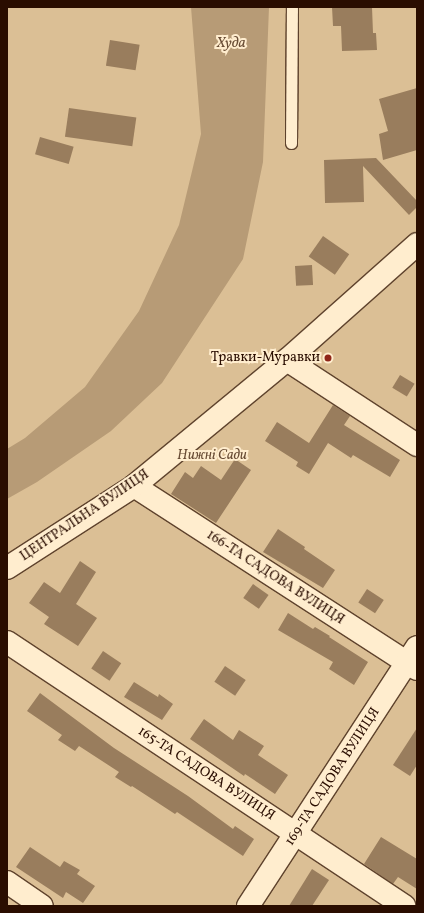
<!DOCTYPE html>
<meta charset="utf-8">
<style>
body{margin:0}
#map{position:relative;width:424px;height:913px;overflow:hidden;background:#ffe4b3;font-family:Vollkorn,serif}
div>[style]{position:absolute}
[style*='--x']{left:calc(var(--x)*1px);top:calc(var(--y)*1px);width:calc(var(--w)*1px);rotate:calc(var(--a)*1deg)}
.green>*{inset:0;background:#dbbf95;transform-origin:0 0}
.water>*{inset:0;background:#b79b76}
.building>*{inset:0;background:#997d5d;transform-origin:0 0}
.roads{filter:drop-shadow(1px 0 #5f432d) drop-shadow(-1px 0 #5f432d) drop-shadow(0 1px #5f432d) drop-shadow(0 -1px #5f432d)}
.service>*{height:11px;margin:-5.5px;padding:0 5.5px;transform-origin:5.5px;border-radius:5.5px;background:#ffedce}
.minor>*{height:22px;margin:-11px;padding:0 11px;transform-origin:11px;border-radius:11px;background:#ffedce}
.tertiary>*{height:22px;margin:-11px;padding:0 11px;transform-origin:11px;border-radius:11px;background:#ffedce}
.dots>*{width:11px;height:11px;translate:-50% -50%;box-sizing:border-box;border:2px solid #ffedce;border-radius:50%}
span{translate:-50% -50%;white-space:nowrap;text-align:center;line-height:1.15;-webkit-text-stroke:4px #ffedce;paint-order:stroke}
.poi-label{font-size:14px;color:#2a0d00}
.right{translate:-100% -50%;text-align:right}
.park-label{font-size:14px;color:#684b34;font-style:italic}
.street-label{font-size:14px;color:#2a0d00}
.water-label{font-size:15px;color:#694d35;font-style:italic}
.frame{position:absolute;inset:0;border:8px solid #2a0d00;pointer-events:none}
</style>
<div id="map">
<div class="green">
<i style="left:7px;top:7px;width:410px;height:899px"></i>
</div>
<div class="water">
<i style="clip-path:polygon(191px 7px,269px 7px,263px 162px,243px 259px,162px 383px,111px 431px,37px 482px,7px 499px,7px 449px,25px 438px,85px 387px,139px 311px,179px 225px,201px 134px)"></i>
</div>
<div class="building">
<i style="clip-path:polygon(332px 7px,372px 7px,373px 33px,376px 33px,377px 50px,342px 51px,341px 26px,333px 26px)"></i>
<i style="left:110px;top:40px;width:30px;height:26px;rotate:9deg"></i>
<i style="clip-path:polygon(417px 88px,417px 150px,383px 160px,379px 134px,388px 131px,379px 99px)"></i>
<i style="left:69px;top:108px;width:68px;height:29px;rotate:8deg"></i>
<i style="left:40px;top:137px;width:35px;height:18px;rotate:16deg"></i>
<i style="clip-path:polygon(376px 158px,417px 201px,417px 207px,409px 215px,363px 166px,364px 202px,325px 203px,324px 160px)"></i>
<i style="left:323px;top:236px;width:32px;height:25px;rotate:35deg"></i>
<i style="left:312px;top:265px;width:20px;height:17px;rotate:87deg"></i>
<i style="left:400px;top:375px;width:17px;height:15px;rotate:31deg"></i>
<i style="clip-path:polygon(333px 405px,350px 416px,344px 425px,400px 460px,390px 477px,353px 455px,351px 458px,328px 443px,309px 474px,296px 466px,298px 462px,265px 441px,277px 422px,309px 443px)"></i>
<i style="clip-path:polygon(235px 459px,251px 470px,216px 523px,171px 494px,185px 472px,193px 478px,201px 466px,221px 480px)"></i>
<i style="clip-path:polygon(278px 529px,305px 547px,304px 549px,335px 570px,323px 588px,263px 552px)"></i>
<i style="clip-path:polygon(80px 561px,96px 572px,76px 604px,97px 618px,78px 646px,44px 624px,49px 617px,29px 603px,44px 582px,60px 593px)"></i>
<i style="left:253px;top:584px;width:19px;height:17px;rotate:35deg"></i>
<i style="left:367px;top:589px;width:20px;height:16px;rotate:33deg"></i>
<i style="clip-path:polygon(288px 613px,313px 629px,315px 627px,330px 636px,329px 637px,368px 662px,354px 685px,329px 669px,333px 662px,278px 630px)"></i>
<i style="left:103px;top:651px;width:22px;height:21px;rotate:34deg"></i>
<i style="left:225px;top:666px;width:25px;height:19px;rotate:34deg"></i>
<i style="clip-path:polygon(134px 682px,158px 697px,159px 694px,173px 704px,162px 720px,124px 697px)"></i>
<i style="clip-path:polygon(40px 693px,114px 748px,188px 796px,233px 829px,235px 826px,254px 839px,243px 856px,177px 812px,175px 814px,132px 786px,131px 787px,115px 777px,119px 772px,79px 746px,75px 751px,58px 740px,62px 735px,27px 711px)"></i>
<i style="clip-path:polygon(204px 719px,233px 740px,239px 730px,264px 746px,258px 755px,288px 775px,275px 794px,245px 774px,244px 776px,190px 739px)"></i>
<i style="clip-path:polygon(417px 728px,417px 765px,410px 776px,393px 765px)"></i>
<i style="clip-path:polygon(381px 837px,417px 859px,417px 889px,398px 877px,393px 884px,364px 864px)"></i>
<i style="clip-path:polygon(30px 847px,60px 867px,64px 861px,80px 870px,77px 874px,95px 886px,83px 903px,66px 892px,63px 898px,16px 867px)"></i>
<i style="clip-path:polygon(312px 869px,329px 880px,312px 906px,289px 906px)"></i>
</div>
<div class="roads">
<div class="service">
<i style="--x:291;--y:143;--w:136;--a:-89.6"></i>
</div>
<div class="minor">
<i style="--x:287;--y:360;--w:155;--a:33.2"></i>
<i style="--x:134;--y:486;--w:337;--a:32.9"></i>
<i style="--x:7;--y:642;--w:477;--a:33.6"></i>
<i style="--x:7;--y:882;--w:42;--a:34.4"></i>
<i style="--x:248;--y:906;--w:309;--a:-56.9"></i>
</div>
<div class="tertiary">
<i style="--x:7;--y:568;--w:151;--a:-32.8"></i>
<i style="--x:134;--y:486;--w:198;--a:-39.5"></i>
<i style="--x:287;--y:360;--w:174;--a:-41.7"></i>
</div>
</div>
<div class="dots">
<i style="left:328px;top:358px;background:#8f2418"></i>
</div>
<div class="poi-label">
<span class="right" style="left:320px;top:358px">Травки-Муравки</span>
</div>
<div class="park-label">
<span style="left:212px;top:456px">Нижні Сади</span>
</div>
<div class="street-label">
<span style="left:85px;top:516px;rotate:-34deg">ЦЕНТРАЛЬНА ВУЛИЦЯ</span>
<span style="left:275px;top:578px;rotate:33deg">166-ТА САДОВА ВУЛИЦЯ</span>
<span style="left:206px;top:774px;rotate:33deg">165-ТА САДОВА ВУЛИЦЯ</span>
<span style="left:333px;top:777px;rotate:-57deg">169-ТА САДОВА ВУЛИЦЯ</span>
</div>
<div class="water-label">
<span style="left:231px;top:44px">Худа</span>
</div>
<div class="frame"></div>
</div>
